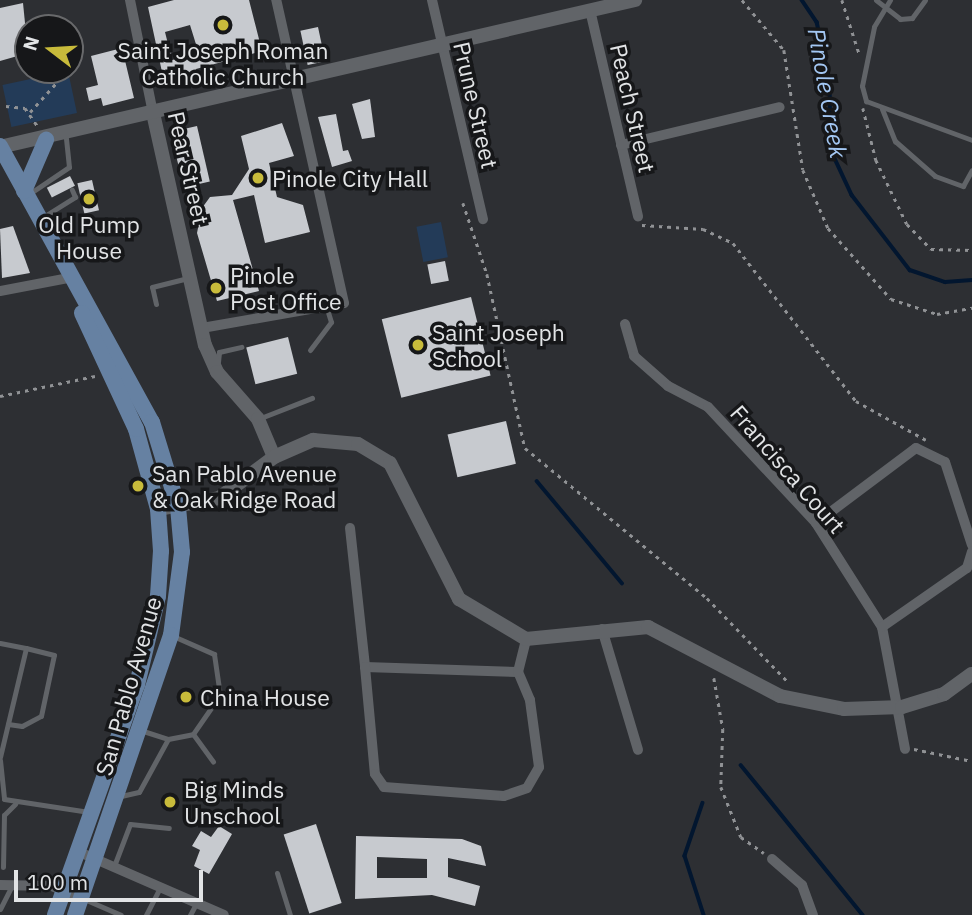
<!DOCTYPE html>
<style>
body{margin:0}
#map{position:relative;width:972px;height:915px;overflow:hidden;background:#2d2f33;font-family:"IBM Plex Sans",sans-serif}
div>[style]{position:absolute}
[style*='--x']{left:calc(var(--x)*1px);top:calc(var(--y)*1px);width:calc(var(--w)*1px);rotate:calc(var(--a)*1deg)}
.green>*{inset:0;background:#233b58;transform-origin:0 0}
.stream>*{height:3.5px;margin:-1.75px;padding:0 1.75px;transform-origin:1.75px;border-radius:1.75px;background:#02162f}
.building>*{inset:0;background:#c7cacf;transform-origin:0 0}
.path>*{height:2.5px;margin-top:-1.25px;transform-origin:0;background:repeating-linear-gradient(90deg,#909295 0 3.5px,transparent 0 8.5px)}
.lane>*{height:5px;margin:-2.5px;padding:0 2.5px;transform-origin:2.5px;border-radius:2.5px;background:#616468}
.street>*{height:10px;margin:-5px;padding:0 5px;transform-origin:5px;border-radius:5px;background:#616468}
.secondary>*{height:14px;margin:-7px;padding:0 7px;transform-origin:7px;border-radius:7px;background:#616468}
.primary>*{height:16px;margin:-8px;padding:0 8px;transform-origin:8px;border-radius:8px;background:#6681a2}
.dots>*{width:19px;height:19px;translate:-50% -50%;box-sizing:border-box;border:4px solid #161719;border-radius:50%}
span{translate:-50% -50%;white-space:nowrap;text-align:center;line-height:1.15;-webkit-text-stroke:7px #161719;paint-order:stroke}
.poi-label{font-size:23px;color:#e2e4e6}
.left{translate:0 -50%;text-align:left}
.street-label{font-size:23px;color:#e2e4e6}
.water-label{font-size:24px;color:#a3c7f3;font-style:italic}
.north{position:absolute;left:14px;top:14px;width:70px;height:70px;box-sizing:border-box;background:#161719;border:2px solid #68696b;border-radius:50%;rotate:287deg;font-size:19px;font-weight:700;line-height:28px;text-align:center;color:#e2e4e6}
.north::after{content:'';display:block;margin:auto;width:24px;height:32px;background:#c8bb3b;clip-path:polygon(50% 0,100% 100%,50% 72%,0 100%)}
.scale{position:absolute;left:14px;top:870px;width:189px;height:32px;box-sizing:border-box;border:4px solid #e2e4e6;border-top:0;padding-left:9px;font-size:21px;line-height:24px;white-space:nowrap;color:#e2e4e6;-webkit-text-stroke:5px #161719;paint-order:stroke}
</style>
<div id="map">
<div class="green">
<i style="left:68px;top:71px;width:43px;height:67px;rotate:78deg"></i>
<i style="left:441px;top:222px;width:36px;height:25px;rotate:79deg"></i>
</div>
<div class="stream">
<i style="--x:802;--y:0;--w:27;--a:56"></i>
<i style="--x:817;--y:22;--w:60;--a:77.6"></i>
<i style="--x:830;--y:81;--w:69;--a:89.2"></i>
<i style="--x:831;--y:150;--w:50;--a:65"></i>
<i style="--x:852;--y:195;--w:95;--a:52.3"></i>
<i style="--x:910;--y:270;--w:37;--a:19"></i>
<i style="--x:945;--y:282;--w:27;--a:-4"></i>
<i style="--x:537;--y:481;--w:133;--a:50.2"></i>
<i style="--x:741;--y:765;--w:193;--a:50.9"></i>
<i style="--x:703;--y:803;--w:56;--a:108.8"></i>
<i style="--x:685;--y:856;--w:62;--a:72.1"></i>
</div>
<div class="building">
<i style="clip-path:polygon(evenodd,174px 0,249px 0,262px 51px,196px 69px,198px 78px,165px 86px,148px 7px,174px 0,190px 25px,199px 54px,172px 60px,165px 32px,190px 25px)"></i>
<i style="clip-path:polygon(23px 3px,28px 53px,0 61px,0 8px)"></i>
<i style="left:318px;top:27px;width:35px;height:18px;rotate:78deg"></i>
<i style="clip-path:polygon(122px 48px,134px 98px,103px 106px,101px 98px,89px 101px,86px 88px,98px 85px,91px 56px)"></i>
<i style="clip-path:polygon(370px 99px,375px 137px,362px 139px,352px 104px)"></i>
<i style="clip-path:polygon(336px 114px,343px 151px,348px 150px,352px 161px,332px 167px,318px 117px)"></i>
<i style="clip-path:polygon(282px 123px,294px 156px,269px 163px,277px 197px,303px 205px,310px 232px,265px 243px,254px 195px,233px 200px,259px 291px,217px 301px,197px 233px,202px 208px,210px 197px,232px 195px,249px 169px,241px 136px)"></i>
<i style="left:197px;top:126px;width:57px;height:27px;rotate:77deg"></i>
<i style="left:70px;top:176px;width:11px;height:26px;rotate:63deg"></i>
<i style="left:92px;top:180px;width:31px;height:15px;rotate:77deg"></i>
<i style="clip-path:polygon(13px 226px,30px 273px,2px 278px,0 229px)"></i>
<i style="left:445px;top:261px;width:20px;height:18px;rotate:79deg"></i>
<i style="left:471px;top:297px;width:81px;height:92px;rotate:76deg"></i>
<i style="left:288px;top:337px;width:38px;height:43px;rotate:76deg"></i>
<i style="left:506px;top:421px;width:44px;height:60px;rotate:77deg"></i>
<i style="left:316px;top:824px;width:83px;height:34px;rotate:72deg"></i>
<i style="clip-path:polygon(219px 826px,232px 834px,209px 874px,194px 866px,200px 850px,192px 846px,201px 831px,211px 837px)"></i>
<i style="clip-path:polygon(evenodd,356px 836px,462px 839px,481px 846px,486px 866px,448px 858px,448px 877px,480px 886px,475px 906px,432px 895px,355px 899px,356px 836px,377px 857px,427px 859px,427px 878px,377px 878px,377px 857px)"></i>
</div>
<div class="path">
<i style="--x:742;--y:0;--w:65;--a:50"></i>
<i style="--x:784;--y:50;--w:121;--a:81"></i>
<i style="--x:803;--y:170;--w:63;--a:66.7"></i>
<i style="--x:828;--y:228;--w:95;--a:48.4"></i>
<i style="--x:891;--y:299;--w:48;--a:18.1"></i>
<i style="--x:937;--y:314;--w:36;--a:-10"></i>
<i style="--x:842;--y:0;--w:56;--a:72.2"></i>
<i style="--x:6;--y:106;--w:19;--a:6"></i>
<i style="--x:25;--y:108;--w:21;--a:55"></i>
<i style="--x:863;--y:108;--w:54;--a:76"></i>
<i style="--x:876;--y:160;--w:71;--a:64.2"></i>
<i style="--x:907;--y:224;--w:35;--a:46"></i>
<i style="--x:931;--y:249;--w:41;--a:1.4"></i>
<i style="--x:30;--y:112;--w:57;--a:-47.9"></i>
<i style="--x:463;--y:203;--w:75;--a:71.3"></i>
<i style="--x:487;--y:274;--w:178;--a:77.7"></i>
<i style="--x:525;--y:448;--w:236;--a:39.5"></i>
<i style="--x:707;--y:598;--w:118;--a:46"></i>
<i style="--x:642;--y:225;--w:61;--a:3.8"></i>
<i style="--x:703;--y:229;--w:33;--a:25"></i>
<i style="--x:733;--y:243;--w:200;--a:52.1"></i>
<i style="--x:856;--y:401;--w:80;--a:29.1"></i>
<i style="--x:0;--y:396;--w:97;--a:-11.9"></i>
<i style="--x:714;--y:678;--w:52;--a:80"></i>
<i style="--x:723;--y:729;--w:58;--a:92"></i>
<i style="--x:721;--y:787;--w:54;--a:68.2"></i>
<i style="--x:741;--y:837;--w:28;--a:35"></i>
<i style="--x:914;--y:749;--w:59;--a:11.7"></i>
</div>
<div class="lane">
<i style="--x:876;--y:0;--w:31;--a:38"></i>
<i style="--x:900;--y:19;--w:12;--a:-5"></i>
<i style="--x:912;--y:18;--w:22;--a:-54"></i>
<i style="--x:890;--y:0;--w:31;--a:121"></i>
<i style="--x:874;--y:27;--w:60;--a:101.5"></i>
<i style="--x:862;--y:86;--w:16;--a:75"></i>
<i style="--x:866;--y:101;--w:113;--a:20.2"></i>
<i style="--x:882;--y:109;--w:35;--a:68"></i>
<i style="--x:895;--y:141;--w:53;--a:41.2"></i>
<i style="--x:935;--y:176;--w:30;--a:20"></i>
<i style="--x:963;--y:186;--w:18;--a:-61"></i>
<i style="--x:29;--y:194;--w:48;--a:-34"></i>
<i style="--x:69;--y:167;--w:31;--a:-96"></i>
<i style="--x:43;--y:217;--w:38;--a:-32"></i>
<i style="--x:75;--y:197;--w:8;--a:-113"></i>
<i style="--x:156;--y:304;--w:17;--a:-103"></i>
<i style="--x:152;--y:287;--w:37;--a:-14"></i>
<i style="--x:310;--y:350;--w:35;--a:-53"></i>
<i style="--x:331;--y:322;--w:14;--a:-107"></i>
<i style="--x:218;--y:362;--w:10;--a:-84"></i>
<i style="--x:219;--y:352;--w:23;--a:-13"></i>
<i style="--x:258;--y:419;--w:58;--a:-21.3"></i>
<i style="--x:173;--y:636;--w:45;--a:23.7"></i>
<i style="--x:214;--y:654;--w:41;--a:81.7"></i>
<i style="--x:220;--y:695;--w:47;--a:124.7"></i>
<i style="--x:0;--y:643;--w:26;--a:11"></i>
<i style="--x:26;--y:648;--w:112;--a:103.4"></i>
<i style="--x:8;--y:724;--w:14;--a:8"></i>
<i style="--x:22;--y:726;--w:21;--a:-28"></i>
<i style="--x:41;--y:716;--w:62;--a:-78"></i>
<i style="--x:54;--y:655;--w:29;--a:-166"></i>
<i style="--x:140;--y:730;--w:29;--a:18"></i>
<i style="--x:168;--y:739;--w:25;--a:-11"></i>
<i style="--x:193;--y:734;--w:34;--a:54"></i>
<i style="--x:0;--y:760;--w:39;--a:84"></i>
<i style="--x:4;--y:799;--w:86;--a:8.7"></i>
<i style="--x:121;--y:796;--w:18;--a:-13"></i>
<i style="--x:139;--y:792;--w:60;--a:-61.3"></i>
<i style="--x:114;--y:866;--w:45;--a:-69.1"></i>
<i style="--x:130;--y:824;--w:39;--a:6"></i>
<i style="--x:3;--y:867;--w:52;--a:-88.9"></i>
<i style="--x:4;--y:815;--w:16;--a:-45"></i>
<i style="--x:277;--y:873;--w:44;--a:72.8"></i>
<i style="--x:84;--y:899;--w:40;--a:23.4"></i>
<i style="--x:0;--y:909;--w:27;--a:-63"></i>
<i style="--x:146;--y:915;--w:31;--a:-63"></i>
<i style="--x:190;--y:915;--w:15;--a:-62"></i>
</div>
<div class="street">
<i style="--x:130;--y:0;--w:115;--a:78.5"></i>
<i style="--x:432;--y:0;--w:225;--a:76.9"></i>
<i style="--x:590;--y:10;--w:212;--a:76.9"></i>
<i style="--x:621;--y:145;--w:163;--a:-13.4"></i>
<i style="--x:0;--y:291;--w:69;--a:-10.8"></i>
<i style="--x:625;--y:324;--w:33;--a:74"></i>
<i style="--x:634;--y:356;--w:45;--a:41.4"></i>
<i style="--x:668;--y:386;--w:45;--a:27.7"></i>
<i style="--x:708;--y:407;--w:158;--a:47"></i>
<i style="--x:816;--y:523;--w:123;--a:57.6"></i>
<i style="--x:882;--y:627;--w:124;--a:79.3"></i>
<i style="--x:202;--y:328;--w:144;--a:-10"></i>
<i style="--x:344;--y:303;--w:311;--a:-102.6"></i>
<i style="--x:816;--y:523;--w:125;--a:-36.9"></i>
<i style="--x:916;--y:448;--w:32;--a:26"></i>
<i style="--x:945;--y:462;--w:87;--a:72"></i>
<i style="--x:350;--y:528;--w:140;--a:83.8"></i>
<i style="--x:882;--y:627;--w:103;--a:-34.8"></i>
<i style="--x:967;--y:568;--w:17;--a:-73"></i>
<i style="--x:602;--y:629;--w:126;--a:73.4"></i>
<i style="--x:518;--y:672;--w:153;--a:-178.1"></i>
<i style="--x:365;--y:667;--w:107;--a:84.7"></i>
<i style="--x:375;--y:774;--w:16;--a:55"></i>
<i style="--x:384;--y:787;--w:120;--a:4.3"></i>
<i style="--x:504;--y:796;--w:24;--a:-19"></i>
<i style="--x:527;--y:788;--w:24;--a:-60"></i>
<i style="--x:539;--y:767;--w:68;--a:-97.7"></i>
<i style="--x:530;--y:700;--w:30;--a:-113"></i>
<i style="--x:518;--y:672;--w:34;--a:-76"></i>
<i style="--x:77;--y:851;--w:160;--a:23.5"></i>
<i style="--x:772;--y:859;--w:40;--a:41"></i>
<i style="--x:802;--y:885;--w:32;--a:70"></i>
<i style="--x:0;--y:885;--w:52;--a:1.1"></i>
<i style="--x:52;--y:886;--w:31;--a:22"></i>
</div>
<div class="secondary">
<i style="--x:153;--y:113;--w:238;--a:77.4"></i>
<i style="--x:205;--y:345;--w:30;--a:66"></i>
<i style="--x:217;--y:372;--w:62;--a:48.9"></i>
<i style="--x:258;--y:419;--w:41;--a:67.2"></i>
<i style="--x:0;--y:147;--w:652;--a:-13.03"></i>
<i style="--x:158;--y:509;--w:62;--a:-10.2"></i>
<i style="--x:219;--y:498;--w:69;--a:-36.7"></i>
<i style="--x:274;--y:457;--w:43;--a:-23.6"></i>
<i style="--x:313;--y:440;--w:45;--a:5.1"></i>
<i style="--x:358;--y:444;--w:37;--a:31"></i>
<i style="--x:390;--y:463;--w:153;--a:63.1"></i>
<i style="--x:459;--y:599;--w:78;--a:30.8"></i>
<i style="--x:526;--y:639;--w:123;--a:-5.6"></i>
<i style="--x:648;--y:627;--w:149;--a:27.6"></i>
<i style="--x:780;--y:696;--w:65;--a:11.5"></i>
<i style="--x:844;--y:709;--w:58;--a:-2"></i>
<i style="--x:902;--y:707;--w:44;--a:-17.2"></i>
<i style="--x:944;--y:694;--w:34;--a:-36"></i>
</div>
<div class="primary">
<i style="--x:0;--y:146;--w:315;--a:61.2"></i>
<i style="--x:152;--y:422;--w:89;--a:73"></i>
<i style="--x:178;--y:507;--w:45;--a:84.9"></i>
<i style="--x:182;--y:552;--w:84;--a:97.5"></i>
<i style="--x:171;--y:635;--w:296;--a:108.9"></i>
<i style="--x:24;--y:191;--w:56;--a:-66.7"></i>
<i style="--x:55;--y:915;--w:244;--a:-70.4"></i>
<i style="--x:137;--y:685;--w:91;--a:-76.7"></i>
<i style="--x:158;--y:596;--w:45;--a:-86.2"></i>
<i style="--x:161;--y:551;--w:42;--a:-94.1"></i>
<i style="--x:158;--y:509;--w:83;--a:-105.4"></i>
<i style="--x:136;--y:429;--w:128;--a:-115"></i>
</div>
<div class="dots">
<i style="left:223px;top:25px;background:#c8bb3b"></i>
<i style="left:258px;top:178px;background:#c8bb3b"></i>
<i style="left:89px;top:199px;background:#c8bb3b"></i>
<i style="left:216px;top:288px;background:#c8bb3b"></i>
<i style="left:418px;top:345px;background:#c8bb3b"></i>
<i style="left:138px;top:486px;background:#c8bb3b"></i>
<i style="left:186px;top:697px;background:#c8bb3b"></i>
<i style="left:170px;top:802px;background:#c8bb3b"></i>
</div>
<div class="poi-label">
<span style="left:223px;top:63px">Saint Joseph Roman<br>Catholic Church</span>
<span class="left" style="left:272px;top:178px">Pinole City Hall</span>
<span style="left:89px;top:237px">Old Pump<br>House</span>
<span class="left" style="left:230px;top:288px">Pinole<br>Post Office</span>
<span class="left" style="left:432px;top:345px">Saint Joseph<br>School</span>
<span class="left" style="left:152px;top:486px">San Pablo Avenue<br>&amp; Oak Ridge Road</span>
<span class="left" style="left:200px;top:697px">China House</span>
<span class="left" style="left:184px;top:802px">Big Minds<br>Unschool</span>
</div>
<div class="street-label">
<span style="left:476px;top:105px;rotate:77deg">Prune Street</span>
<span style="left:633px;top:108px;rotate:77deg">Peach Street</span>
<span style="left:189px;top:168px;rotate:77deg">Pear Street</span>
<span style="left:788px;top:469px;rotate:49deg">Francisca Court</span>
<span style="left:128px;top:686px;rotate:-74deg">San Pablo Avenue</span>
</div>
<div class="water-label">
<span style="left:827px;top:93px;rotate:80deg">Pinole Creek</span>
</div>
<div class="north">N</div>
<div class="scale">100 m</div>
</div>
